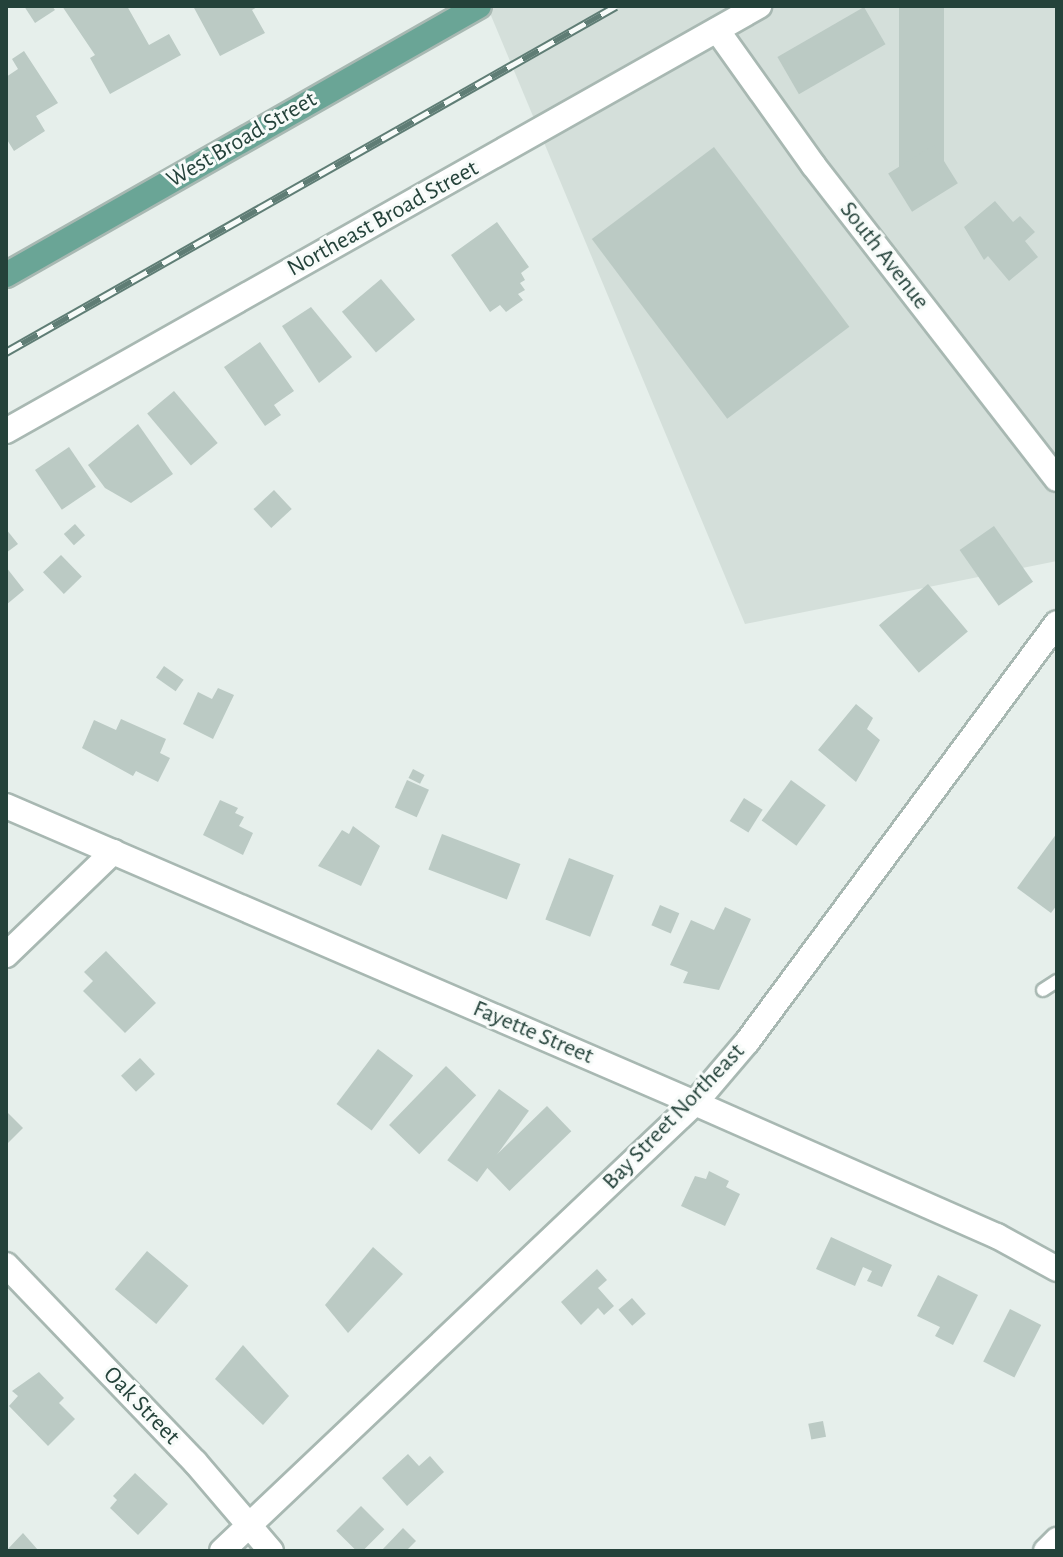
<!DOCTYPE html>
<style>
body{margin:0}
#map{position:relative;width:1063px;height:1557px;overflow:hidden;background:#e6efeb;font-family:"Alegreya Sans",sans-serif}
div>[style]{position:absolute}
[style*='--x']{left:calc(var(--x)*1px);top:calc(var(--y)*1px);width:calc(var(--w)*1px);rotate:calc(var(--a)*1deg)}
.built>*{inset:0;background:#d4dfda}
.building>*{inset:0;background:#bbcac4;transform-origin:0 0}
.roads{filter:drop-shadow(2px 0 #a8b8b2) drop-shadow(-2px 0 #a8b8b2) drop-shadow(0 2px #a8b8b2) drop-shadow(0 -2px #a8b8b2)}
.lane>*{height:12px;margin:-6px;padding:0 6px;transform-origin:6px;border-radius:6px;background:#fff}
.street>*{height:24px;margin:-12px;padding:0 12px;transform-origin:12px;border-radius:12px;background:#fff}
.primary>*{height:24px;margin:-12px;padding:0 12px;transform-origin:12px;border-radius:12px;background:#6aa596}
.rail>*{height:9px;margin-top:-4.5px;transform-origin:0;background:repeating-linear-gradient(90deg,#f7fbf9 0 18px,#5f7d75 0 36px);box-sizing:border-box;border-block:2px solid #5f7d75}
span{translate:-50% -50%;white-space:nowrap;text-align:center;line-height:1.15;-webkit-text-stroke:6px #f7fbf9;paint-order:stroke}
.street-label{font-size:24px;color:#24423a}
.frame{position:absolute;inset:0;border:8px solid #24423a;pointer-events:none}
</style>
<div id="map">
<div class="built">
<i style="clip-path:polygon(487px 6px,1057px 6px,1057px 561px,745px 624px)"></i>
</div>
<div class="building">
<i style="clip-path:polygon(24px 6px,52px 6px,55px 10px,35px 23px)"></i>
<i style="clip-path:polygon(62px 6px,127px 6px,149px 45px,169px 34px,181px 55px,110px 94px,90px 58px,95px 55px)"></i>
<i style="clip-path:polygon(193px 6px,259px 6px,252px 10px,265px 33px,220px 56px)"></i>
<i style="left:899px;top:6px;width:45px;height:175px"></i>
<i style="left:864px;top:7px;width:43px;height:100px;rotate:60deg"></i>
<i style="clip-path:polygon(24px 51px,58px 103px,36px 116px,45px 131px,14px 151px,6px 138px,6px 77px,18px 69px,12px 59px)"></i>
<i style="left:934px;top:145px;width:45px;height:54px;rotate:58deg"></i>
<i style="left:714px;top:147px;width:225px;height:153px;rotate:53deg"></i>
<i style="clip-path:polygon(995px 201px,1013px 222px,1020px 216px,1035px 232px,1025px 241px,1038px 257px,1009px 281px,988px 256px,984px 260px,964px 227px)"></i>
<i style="clip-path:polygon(497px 222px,529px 267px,521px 273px,525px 280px,520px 283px,525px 290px,518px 294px,523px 300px,506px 312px,500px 305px,490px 312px,451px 255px)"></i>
<i style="left:381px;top:279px;width:53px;height:51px;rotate:50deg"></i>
<i style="clip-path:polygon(311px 307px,352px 357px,319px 383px,282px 326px)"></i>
<i style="clip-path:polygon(260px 342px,294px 391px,274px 405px,281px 415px,265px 426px,224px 367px)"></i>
<i style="left:174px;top:391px;width:68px;height:35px;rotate:50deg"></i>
<i style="clip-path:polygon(138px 424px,173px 474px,131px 503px,105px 488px,88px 465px)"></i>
<i style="left:69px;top:447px;width:48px;height:41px;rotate:56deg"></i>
<i style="left:274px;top:490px;width:26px;height:28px;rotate:47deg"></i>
<i style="left:75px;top:524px;width:15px;height:15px;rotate:48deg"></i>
<i style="left:994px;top:526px;width:68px;height:42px;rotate:55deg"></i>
<i style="clip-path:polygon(6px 529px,18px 544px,6px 553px)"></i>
<i style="left:61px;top:555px;width:30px;height:25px;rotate:46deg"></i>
<i style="clip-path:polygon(6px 567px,24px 590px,6px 605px)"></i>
<i style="left:928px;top:584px;width:62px;height:64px;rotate:50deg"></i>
<i style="left:164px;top:666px;width:24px;height:14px;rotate:35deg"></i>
<i style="clip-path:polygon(218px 688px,234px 695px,213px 739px,183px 724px,198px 692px,212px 699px)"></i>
<i style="clip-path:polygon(856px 704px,873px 718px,867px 729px,880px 740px,856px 782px,818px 750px)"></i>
<i style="clip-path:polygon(121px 719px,166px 739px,160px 753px,170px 758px,158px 782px,136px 771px,133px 776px,82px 748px,94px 720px,116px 730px)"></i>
<i style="left:413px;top:769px;width:13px;height:10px;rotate:27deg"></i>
<i style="left:407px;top:780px;width:24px;height:30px;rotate:24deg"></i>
<i style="left:791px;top:780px;width:43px;height:50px;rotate:36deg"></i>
<i style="left:744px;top:798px;width:22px;height:27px;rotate:32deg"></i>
<i style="clip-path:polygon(220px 800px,238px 808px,235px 813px,244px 817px,239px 826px,253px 833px,243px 855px,203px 835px)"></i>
<i style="clip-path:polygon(353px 826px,380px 846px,361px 886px,318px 866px,342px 830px,349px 834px)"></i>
<i style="clip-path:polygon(1057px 833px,1057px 905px,1051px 913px,1017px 888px)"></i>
<i style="left:442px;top:834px;width:84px;height:38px;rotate:21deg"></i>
<i style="left:569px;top:858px;width:48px;height:66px;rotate:21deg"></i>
<i style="left:660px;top:905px;width:21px;height:22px;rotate:23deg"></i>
<i style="clip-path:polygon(725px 907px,751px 919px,719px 990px,683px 983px,688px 972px,670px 965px,691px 920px,714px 930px)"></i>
<i style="clip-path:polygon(106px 951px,156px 1003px,125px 1033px,83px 991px,93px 981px,84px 972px)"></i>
<i style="left:378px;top:1049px;width:44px;height:69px;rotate:37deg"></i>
<i style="left:140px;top:1058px;width:22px;height:26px;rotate:47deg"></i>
<i style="left:446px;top:1066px;width:42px;height:82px;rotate:44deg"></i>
<i style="left:499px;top:1089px;width:37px;height:88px;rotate:36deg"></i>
<i style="left:547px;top:1106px;width:35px;height:86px;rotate:46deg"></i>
<i style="clip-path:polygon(6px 1111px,23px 1128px,6px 1145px)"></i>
<i style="clip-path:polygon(709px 1171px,729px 1181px,726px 1187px,740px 1194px,725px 1226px,681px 1206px,695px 1176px,706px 1179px)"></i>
<i style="clip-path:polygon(831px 1237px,892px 1265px,882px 1287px,867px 1281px,872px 1271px,863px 1267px,855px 1286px,816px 1269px)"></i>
<i style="clip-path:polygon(373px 1247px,403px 1274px,348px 1333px,325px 1305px)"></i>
<i style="left:147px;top:1251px;width:54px;height:50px;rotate:40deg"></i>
<i style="clip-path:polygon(597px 1269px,607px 1280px,598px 1288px,614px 1306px,604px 1315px,598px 1308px,581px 1325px,561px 1302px)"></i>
<i style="clip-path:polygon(938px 1275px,978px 1295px,953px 1345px,935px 1336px,940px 1327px,917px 1316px)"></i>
<i style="left:632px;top:1298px;width:21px;height:18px;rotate:49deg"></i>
<i style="left:1010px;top:1309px;width:35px;height:59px;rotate:27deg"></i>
<i style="clip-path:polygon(243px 1345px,289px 1396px,263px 1425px,215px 1379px)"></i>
<i style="clip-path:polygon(39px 1372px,64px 1398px,59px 1403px,75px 1419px,48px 1446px,9px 1406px,18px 1396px,12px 1391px)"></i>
<i style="left:823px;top:1421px;width:16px;height:15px;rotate:79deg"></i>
<i style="clip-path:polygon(408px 1454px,419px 1466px,430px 1456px,444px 1472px,407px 1506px,382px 1478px)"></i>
<i style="clip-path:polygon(135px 1473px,168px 1504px,138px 1535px,110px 1508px,117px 1500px,113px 1496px)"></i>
<i style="left:361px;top:1506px;width:33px;height:35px;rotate:45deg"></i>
<i style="clip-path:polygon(403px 1528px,416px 1541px,406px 1551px,381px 1551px)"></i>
<i style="clip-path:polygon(23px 1533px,38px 1550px,44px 1551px,6px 1551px)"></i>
</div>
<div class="roads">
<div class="lane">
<i style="--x:1043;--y:990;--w:17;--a:-33"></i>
</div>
<div class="street">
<i style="--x:717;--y:30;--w:167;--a:54.5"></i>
<i style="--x:814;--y:166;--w:396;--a:52.2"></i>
<i style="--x:6;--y:431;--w:865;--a:-29.44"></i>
<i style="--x:6;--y:806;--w:750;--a:23.32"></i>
<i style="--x:695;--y:1103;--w:330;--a:23.8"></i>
<i style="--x:997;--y:1236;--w:68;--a:28.8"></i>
<i style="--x:6;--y:955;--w:149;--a:-43.9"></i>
<i style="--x:6;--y:1265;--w:273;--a:46.2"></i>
<i style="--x:195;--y:1462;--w:117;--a:49.5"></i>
<i style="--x:222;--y:1551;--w:651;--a:-43.45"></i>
<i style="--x:695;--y:1103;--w:80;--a:-49.6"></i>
<i style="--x:747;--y:1042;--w:521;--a:-53.5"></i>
<i style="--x:1046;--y:1551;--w:16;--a:-45"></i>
</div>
<div class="primary">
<i style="--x:6;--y:275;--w:544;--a:-29.63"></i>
</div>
</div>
<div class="rail">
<i style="--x:6;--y:352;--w:701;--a:-29.56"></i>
</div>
<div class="street-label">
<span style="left:242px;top:140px;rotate:-30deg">West Broad Street</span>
<span style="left:383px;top:219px;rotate:-29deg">Northeast Broad Street</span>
<span style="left:884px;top:256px;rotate:52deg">South Avenue</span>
<span style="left:533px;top:1033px;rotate:23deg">Fayette Street</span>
<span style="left:674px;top:1117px;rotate:-46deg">Bay Street Northeast</span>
<span style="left:141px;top:1406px;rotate:46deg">Oak Street</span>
</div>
<div class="frame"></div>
</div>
